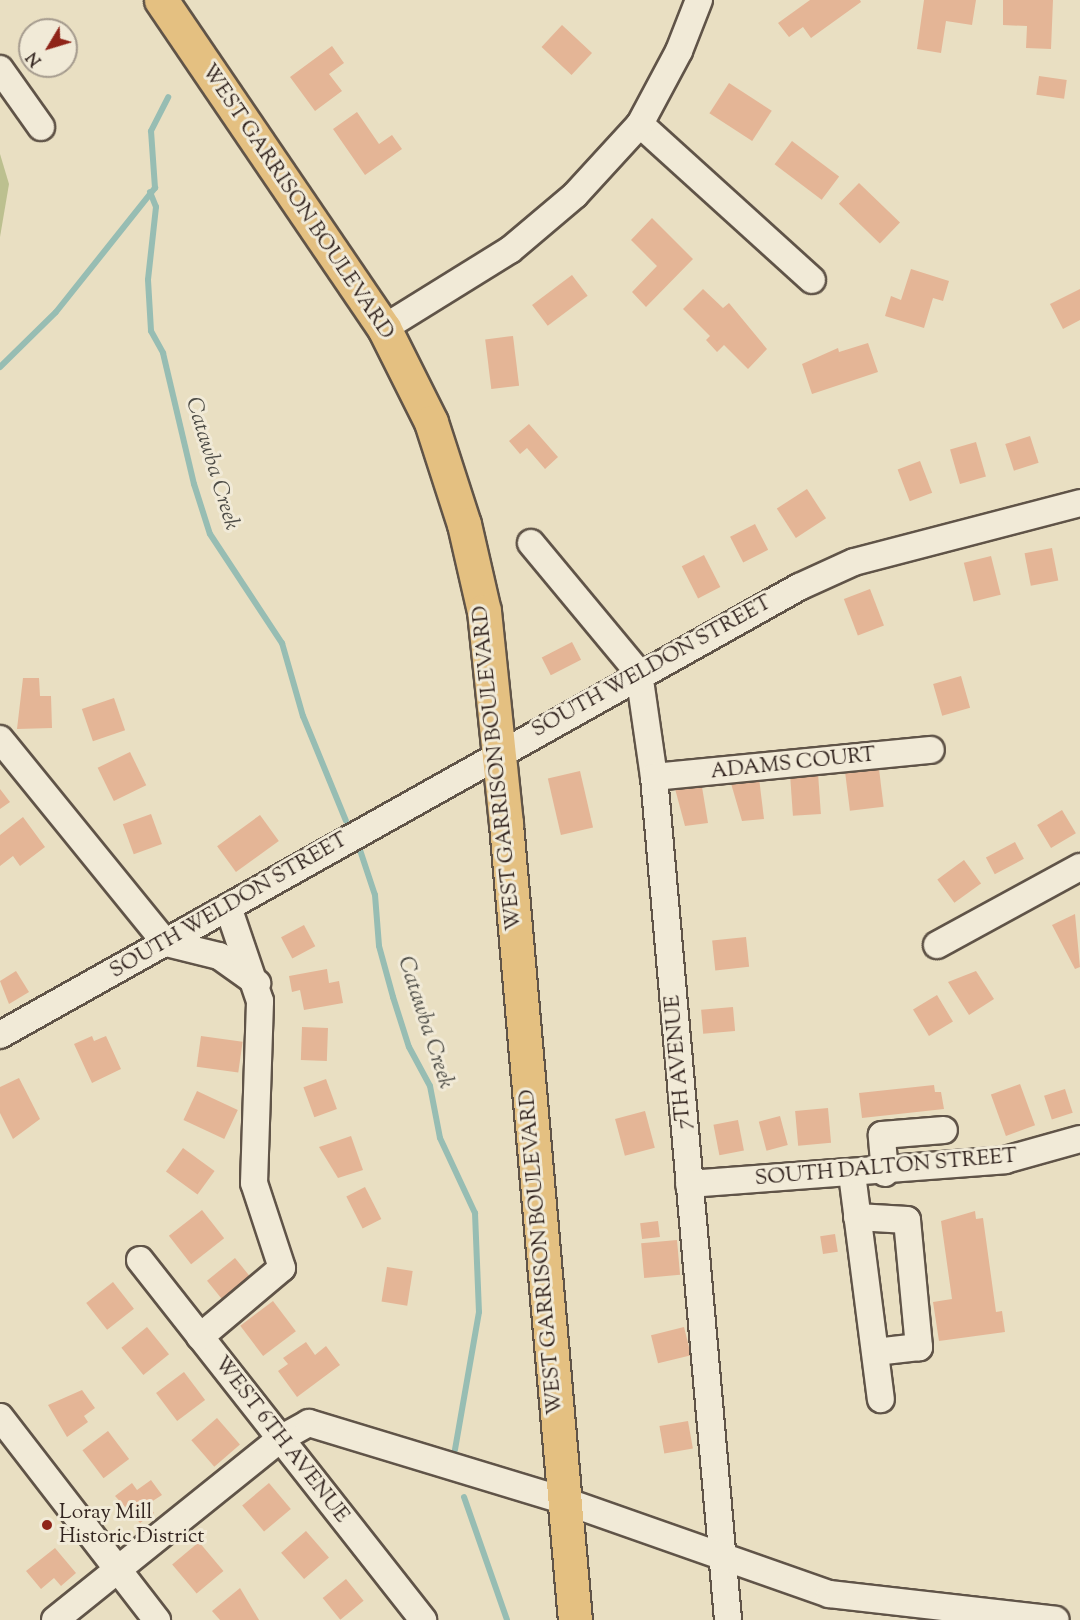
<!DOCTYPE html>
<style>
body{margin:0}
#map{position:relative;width:1080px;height:1620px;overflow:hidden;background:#e9dfc2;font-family:"Sorts Mill Goudy",serif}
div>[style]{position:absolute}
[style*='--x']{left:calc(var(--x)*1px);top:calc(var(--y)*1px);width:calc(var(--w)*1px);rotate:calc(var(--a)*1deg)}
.green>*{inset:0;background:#bcc08f}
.stream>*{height:6px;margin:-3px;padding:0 3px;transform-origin:3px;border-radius:3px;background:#97bdb3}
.building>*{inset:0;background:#e4b596;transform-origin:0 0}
.roads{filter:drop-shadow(2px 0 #605448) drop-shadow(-2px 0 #605448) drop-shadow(0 2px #605448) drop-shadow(0 -2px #605448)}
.minor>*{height:26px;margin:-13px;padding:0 13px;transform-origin:13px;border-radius:13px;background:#f1ead7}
.major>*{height:33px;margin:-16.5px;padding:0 16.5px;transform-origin:16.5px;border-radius:16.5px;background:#e4c081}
.dots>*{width:16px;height:16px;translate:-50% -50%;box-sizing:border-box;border:3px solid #f1ead7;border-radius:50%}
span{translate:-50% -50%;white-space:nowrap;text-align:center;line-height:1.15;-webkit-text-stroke:6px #f1ead7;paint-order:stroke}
.street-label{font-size:21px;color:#332520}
.poi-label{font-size:21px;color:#332520}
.left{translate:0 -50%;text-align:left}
.water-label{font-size:22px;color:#4c4b45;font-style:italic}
.north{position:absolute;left:18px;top:18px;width:60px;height:60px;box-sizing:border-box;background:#f1ead7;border:2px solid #a59b8e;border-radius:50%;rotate:232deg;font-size:16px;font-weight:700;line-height:24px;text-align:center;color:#332520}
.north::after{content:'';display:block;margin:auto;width:21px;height:27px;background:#8f2418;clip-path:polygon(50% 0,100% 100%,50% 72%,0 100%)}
</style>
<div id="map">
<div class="green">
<i style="clip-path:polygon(0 154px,9px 184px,0 237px)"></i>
</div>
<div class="stream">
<i style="--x:150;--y:192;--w:16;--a:68"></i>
<i style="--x:156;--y:207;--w:73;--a:96.3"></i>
<i style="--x:148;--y:280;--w:51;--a:86.6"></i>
<i style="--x:151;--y:331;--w:25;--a:61"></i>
<i style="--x:163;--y:353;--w:135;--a:76.7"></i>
<i style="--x:194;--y:484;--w:52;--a:72.3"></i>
<i style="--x:210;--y:534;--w:131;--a:56.6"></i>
<i style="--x:282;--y:643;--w:76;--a:74"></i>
<i style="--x:303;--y:716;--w:113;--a:67.7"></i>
<i style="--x:0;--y:367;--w:78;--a:-44.5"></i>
<i style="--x:56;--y:312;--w:159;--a:-51.4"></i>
<i style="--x:155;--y:188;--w:57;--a:-94"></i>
<i style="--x:151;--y:131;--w:38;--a:-63"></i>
<i style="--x:360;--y:850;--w:47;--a:71.6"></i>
<i style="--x:375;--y:895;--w:51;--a:85.5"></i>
<i style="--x:379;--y:946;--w:53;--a:74.6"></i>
<i style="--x:393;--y:997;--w:52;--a:72.3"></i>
<i style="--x:409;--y:1047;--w:44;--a:61.7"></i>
<i style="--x:430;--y:1086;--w:53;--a:79.1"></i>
<i style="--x:440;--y:1138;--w:83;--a:65"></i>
<i style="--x:475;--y:1213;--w:99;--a:87.7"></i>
<i style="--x:479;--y:1312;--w:140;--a:99.9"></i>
<i style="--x:464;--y:1497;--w:130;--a:70.7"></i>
</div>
<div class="building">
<i style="clip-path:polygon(810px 0,860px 0,861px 2px,811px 38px,803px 27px,789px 37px,778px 23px)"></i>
<i style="clip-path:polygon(924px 0,976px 0,972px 25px,946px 21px,941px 53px,917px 49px)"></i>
<i style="clip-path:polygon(1003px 0,1053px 0,1051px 49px,1026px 48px,1027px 26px,1003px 25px)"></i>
<i style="left:562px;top:25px;width:41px;height:30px;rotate:43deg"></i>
<i style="clip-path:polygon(332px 46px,344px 63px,329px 74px,342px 91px,315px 111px,290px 77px)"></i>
<i style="left:1039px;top:76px;width:28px;height:19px;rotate:8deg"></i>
<i style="left:729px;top:83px;width:51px;height:36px;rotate:33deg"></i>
<i style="clip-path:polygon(357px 112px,379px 144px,392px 135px,402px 149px,365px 175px,333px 129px)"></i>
<i style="left:792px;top:141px;width:59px;height:29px;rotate:37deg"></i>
<i style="left:859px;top:183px;width:57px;height:29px;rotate:44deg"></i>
<i style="clip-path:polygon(652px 218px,693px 259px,646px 307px,632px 292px,657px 266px,631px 240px)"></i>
<i style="clip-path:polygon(911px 269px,949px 281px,943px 301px,933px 298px,924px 328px,885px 316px,891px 296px,901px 300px)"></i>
<i style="left:572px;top:275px;width:26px;height:50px;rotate:53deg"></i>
<i style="clip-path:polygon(703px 289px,723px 308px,729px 303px,767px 349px,748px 369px,724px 345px,717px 352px,706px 340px,710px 336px,683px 309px)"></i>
<i style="clip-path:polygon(1080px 289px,1080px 320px,1063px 329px,1050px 304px)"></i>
<i style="left:513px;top:336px;width:50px;height:28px;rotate:83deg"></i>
<i style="clip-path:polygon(868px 343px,878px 372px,812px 394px,802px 364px,838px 348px,839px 352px)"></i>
<i style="clip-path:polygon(529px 424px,558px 457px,545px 469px,527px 448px,520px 454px,509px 441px)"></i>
<i style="left:1030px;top:436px;width:28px;height:26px;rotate:72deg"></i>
<i style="left:976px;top:442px;width:36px;height:27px;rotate:74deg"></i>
<i style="left:920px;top:461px;width:34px;height:24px;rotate:69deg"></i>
<i style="left:807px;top:489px;width:35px;height:36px;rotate:57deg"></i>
<i style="left:755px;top:524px;width:29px;height:28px;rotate:63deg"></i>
<i style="left:1052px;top:548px;width:33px;height:28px;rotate:79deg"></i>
<i style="left:704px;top:555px;width:36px;height:25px;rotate:63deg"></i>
<i style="left:991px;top:556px;width:40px;height:28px;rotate:76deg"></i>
<i style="left:870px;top:589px;width:39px;height:28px;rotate:69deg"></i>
<i style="left:572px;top:642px;width:20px;height:34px;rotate:63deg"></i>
<i style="left:961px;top:676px;width:33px;height:29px;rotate:74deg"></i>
<i style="clip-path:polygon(23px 678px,39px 678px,40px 696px,51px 696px,52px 728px,17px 729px)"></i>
<i style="left:114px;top:698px;width:34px;height:34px;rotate:71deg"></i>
<i style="left:130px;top:752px;width:37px;height:36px;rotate:64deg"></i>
<i style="left:879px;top:769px;width:38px;height:34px;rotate:83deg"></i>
<i style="left:580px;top:771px;width:58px;height:33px;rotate:77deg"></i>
<i style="left:818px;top:773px;width:41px;height:28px;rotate:86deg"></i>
<i style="clip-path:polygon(759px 778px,764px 819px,742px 821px,730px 780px)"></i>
<i style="clip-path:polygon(701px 781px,708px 823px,685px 826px,674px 785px)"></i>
<i style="clip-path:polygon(0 789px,10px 802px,0 809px)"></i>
<i style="left:1062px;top:810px;width:27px;height:29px;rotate:59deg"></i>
<i style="left:151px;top:814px;width:32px;height:30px;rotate:70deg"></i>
<i style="left:260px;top:815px;width:32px;height:53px;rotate:54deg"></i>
<i style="clip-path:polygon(23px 817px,45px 847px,20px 866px,13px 856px,0 866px,0 835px)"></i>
<i style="left:1015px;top:842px;width:19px;height:33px;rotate:62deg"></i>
<i style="left:964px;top:860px;width:29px;height:33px;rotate:54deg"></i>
<i style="clip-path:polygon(1075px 914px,1080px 967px,1075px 969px,1052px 925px)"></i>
<i style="left:304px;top:925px;width:24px;height:26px;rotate:62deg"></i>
<i style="left:746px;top:937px;width:30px;height:34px;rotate:84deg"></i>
<i style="clip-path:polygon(327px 969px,329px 983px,339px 981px,343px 1003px,304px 1010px,300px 990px,292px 992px,289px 976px)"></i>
<i style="clip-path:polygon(16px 971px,29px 992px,9px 1004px,0 981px)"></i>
<i style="clip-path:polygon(976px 971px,994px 999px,969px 1015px,948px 982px)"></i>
<i style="left:937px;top:995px;width:31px;height:28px;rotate:59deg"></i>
<i style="left:733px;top:1007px;width:24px;height:32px;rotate:85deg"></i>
<i style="left:302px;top:1027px;width:26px;height:33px;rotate:2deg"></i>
<i style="clip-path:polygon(92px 1036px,94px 1041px,106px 1036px,121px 1069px,92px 1083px,74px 1044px)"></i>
<i style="left:201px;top:1036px;width:42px;height:31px;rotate:8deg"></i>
<i style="clip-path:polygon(19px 1078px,40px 1119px,13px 1139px,0 1113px,0 1087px)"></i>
<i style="left:326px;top:1079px;width:32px;height:24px;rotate:70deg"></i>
<i style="left:1020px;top:1084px;width:44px;height:31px;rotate:70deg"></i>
<i style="clip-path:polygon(934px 1085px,935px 1092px,941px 1092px,944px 1109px,862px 1118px,859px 1093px)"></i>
<i style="left:1065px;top:1089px;width:25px;height:22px;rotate:72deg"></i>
<i style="left:197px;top:1091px;width:45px;height:32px;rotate:25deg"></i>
<i style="left:828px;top:1108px;width:35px;height:33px;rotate:85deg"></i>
<i style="left:645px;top:1111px;width:38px;height:31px;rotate:75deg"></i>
<i style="left:780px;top:1116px;width:30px;height:22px;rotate:75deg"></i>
<i style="left:738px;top:1120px;width:31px;height:25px;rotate:79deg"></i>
<i style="clip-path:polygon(351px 1136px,363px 1170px,338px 1178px,319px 1147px)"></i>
<i style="left:183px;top:1148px;width:39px;height:29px;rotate:36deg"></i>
<i style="left:365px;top:1187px;width:36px;height:21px;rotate:63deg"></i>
<i style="left:202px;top:1210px;width:36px;height:42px;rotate:52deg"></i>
<i style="clip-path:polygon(975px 1211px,976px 1219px,983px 1218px,996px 1312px,1002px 1311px,1005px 1332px,939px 1341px,933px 1302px,952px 1299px,941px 1221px)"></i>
<i style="left:658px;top:1221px;width:16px;height:18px;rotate:83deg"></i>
<i style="left:835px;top:1234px;width:18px;height:15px;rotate:81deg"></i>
<i style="left:677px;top:1240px;width:35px;height:36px;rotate:85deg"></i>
<i style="left:235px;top:1258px;width:33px;height:36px;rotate:51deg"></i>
<i style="left:387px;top:1267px;width:26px;height:35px;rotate:9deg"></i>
<i style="left:113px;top:1282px;width:34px;height:34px;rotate:52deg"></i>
<i style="left:273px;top:1301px;width:38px;height:41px;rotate:53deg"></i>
<i style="left:147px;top:1327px;width:35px;height:33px;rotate:51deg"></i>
<i style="left:684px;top:1327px;width:29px;height:34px;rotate:76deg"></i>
<i style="clip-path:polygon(306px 1342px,315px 1355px,326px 1346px,340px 1365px,297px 1397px,278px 1371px,288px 1364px,283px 1358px)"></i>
<i style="left:184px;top:1372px;width:35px;height:35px;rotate:53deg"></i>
<i style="clip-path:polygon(82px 1390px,95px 1408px,84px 1416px,88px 1422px,67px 1437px,48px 1405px)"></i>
<i style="left:217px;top:1418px;width:35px;height:34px;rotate:49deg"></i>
<i style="left:688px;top:1421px;width:28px;height:29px;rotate:80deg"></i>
<i style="left:108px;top:1431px;width:35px;height:32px;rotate:53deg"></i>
<i style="clip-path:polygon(151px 1480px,162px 1495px,148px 1504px,154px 1513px,140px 1523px,115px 1496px,132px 1483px,137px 1490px)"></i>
<i style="left:269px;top:1483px;width:34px;height:35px;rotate:50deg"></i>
<i style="left:306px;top:1531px;width:35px;height:33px;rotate:49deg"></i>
<i style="left:199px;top:1542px;width:38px;height:35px;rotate:50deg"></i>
<i style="clip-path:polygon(55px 1548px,76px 1573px,61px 1586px,54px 1578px,41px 1589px,26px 1571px)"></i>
<i style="left:346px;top:1579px;width:28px;height:30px;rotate:51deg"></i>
<i style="clip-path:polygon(240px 1588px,259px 1620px,220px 1620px,212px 1611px)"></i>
</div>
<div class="roads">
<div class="minor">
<i style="--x:0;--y:69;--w:71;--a:54.7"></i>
<i style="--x:640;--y:124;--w:232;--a:42.2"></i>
<i style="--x:384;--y:328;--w:148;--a:-31.8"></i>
<i style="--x:510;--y:250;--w:85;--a:-40.2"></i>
<i style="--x:575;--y:195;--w:96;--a:-47.5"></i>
<i style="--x:640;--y:124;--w:83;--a:-61.9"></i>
<i style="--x:679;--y:51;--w:55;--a:-68.6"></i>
<i style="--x:531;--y:543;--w:169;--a:50.3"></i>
<i style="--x:639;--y:673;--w:105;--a:81.8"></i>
<i style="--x:654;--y:777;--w:846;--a:84.98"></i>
<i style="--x:0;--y:739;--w:263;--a:50.9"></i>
<i style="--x:166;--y:943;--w:55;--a:13.8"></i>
<i style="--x:219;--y:956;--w:47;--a:35.4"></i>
<i style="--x:654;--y:777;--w:278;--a:-5.6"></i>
<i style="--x:937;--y:945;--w:163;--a:-28.6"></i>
<i style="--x:0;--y:1035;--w:916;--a:-29.28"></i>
<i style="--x:799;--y:587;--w:60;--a:-24.4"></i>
<i style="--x:854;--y:562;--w:234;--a:-14.6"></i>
<i style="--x:885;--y:1173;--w:38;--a:-95"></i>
<i style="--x:882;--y:1135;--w:62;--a:-4.6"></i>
<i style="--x:852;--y:1174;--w:227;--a:82.7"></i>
<i style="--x:689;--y:1184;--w:317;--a:-4.3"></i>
<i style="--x:1005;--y:1160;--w:78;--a:-15.6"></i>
<i style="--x:857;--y:1217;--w:50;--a:3.4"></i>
<i style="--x:907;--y:1220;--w:128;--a:84.6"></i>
<i style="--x:919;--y:1347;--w:44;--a:173.5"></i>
<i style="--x:140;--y:1260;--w:458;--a:51.8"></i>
<i style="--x:200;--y:1337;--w:107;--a:-40.1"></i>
<i style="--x:282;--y:1268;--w:89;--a:-108.2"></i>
<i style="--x:254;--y:1183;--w:182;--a:-88.1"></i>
<i style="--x:260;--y:1001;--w:99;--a:-108.8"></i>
<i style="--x:0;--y:1417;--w:257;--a:52.3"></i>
<i style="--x:55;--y:1620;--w:289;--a:-38.8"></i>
<i style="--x:280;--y:1439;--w:33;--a:-29"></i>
<i style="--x:309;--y:1423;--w:264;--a:16.9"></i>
<i style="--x:562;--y:1500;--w:283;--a:19.4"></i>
<i style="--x:829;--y:1594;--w:228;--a:6.5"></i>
</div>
<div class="major">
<i style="--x:161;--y:0;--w:397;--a:55.8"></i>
<i style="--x:384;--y:328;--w:105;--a:63.4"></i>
<i style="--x:431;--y:422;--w:107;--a:72.1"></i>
<i style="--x:464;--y:524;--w:89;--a:77.1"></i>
<i style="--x:484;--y:611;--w:214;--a:84.1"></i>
<i style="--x:506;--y:824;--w:799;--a:85.05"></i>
</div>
</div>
<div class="dots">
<i style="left:47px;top:1525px;background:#8f2418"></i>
</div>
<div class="street-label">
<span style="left:297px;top:202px;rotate:56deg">WEST GARRISON BOULEVARD</span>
<span style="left:652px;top:667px;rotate:-29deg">SOUTH WELDON STREET</span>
<span style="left:793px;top:764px;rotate:-6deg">ADAMS COURT</span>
<span style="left:498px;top:768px;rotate:-96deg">WEST GARRISON BOULEVARD</span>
<span style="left:229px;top:906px;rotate:-30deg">SOUTH WELDON STREET</span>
<span style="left:679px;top:1062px;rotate:-95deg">7TH AVENUE</span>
<span style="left:886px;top:1168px;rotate:-5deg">SOUTH DALTON STREET</span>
<span style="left:542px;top:1252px;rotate:-95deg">WEST GARRISON BOULEVARD</span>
<span style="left:281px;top:1440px;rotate:52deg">WEST 6TH AVENUE</span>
</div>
<div class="poi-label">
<span class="left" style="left:59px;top:1525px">Loray Mill<br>Historic District</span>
</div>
<div class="water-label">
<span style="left:211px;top:464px;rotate:73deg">Catawba Creek</span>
<span style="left:424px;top:1023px;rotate:72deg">Catawba Creek</span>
</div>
<div class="north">N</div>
</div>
